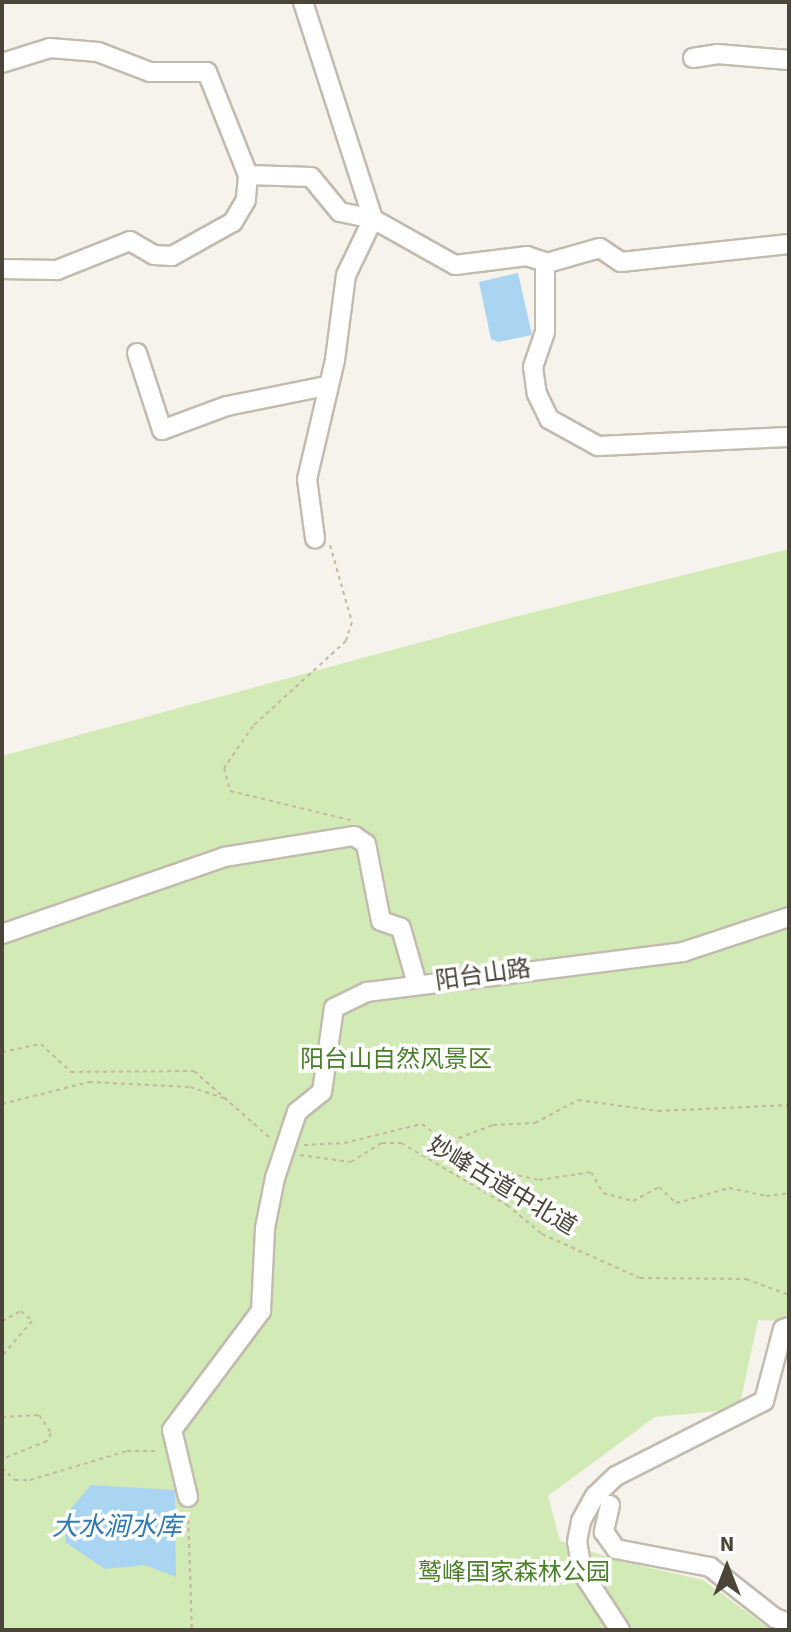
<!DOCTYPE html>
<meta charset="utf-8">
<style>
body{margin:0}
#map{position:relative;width:791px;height:1632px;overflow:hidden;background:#f6f3ec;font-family:"Source Sans 3","Noto Sans SC",sans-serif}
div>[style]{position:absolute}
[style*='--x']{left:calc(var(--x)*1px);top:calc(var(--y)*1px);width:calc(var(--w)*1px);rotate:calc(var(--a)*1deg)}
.green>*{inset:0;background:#d2eab5}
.water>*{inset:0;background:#a9d4f2}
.path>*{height:2px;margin-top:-1px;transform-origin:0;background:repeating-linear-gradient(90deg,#c4b79f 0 4px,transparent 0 8px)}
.roads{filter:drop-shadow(2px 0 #c2bbae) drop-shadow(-2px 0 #c2bbae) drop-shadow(0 2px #c2bbae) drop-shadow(0 -2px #c2bbae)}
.minor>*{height:18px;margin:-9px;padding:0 9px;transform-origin:9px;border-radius:9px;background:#fff}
span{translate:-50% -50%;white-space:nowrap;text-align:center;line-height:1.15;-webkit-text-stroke:7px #fff;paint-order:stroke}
.street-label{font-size:24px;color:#4b4439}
.park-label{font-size:24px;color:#4a7f2a}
.water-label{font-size:26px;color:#2e7ab2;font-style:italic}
.frame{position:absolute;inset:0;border:4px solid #4b4439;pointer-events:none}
.north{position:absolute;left:687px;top:1528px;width:80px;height:80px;-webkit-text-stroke:6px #fff;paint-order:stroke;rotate:0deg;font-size:22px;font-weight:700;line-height:32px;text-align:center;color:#4b4439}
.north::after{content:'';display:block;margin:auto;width:28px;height:36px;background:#4b4439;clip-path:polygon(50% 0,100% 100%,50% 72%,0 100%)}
</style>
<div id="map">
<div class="green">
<i style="clip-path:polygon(789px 549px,789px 1321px,758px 1320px,739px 1409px,655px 1417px,548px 1496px,560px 1541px,620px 1561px,703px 1580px,771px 1630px,2px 1630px,2px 756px,514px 617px)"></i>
</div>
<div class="water">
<i style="clip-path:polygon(518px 273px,532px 335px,498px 342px,491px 339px,479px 282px)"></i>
<i style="clip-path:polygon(91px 1485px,175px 1490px,176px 1577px,145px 1565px,105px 1569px,65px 1542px,68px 1512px)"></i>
</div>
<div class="path">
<i style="--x:330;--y:545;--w:80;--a:74.1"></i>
<i style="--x:352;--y:622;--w:20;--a:108"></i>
<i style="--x:346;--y:641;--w:126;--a:137.6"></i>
<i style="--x:253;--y:726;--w:51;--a:124.6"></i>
<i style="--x:224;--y:768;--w:24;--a:75"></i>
<i style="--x:230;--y:791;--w:128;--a:13.6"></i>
<i style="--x:2;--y:1052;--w:40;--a:-12"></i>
<i style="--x:41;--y:1044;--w:41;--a:43"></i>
<i style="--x:71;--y:1072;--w:123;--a:-0.5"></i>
<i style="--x:194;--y:1071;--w:103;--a:41.4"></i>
<i style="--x:2;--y:1104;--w:90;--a:-14.2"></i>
<i style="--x:89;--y:1082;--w:101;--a:2.8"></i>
<i style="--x:190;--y:1087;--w:38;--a:18"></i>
<i style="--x:451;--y:1141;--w:45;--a:-20.9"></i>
<i style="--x:493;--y:1125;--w:42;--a:-2.7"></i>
<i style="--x:535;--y:1123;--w:49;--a:-28.1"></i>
<i style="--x:578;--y:1100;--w:81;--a:7.8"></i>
<i style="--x:658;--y:1111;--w:131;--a:-2.6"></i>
<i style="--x:304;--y:1145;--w:40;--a:-2.9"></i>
<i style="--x:344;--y:1143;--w:80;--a:-13.7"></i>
<i style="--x:422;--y:1124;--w:71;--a:37"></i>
<i style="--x:479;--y:1167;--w:61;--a:12.2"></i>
<i style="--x:539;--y:1180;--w:53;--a:-8.7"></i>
<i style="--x:591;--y:1172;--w:24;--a:60"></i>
<i style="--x:603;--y:1193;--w:31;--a:15"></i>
<i style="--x:633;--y:1201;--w:30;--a:-28"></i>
<i style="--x:659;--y:1187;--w:23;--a:43"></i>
<i style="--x:676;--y:1203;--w:55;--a:-15.8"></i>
<i style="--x:729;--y:1188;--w:38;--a:12"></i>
<i style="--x:766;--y:1196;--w:23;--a:-7"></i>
<i style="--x:300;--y:1155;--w:51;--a:7.8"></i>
<i style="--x:351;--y:1162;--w:36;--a:-32"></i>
<i style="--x:382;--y:1143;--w:19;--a:0"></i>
<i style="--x:401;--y:1143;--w:123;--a:30.3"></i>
<i style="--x:507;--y:1205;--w:45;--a:39.6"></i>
<i style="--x:542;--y:1234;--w:107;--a:24.2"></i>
<i style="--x:640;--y:1278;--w:106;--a:0.5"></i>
<i style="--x:746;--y:1279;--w:46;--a:20.4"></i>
<i style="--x:2;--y:1321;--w:21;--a:-28"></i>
<i style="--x:21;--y:1311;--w:15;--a:42"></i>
<i style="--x:32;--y:1321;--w:46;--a:130.6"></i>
<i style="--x:2;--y:1417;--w:37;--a:-3"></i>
<i style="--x:39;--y:1415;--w:22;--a:56"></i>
<i style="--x:51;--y:1433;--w:9;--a:117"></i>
<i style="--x:47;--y:1441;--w:48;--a:158.2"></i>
<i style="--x:2;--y:1468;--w:18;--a:43"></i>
<i style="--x:15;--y:1480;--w:15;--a:0"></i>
<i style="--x:30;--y:1480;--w:101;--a:-16.6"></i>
<i style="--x:127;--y:1451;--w:32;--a:0"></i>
<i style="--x:188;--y:1512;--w:118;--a:88.1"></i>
<i style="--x:23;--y:1630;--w:52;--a:0"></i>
<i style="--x:346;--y:1630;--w:9;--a:0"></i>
</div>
<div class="roads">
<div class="minor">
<i style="--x:303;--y:2;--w:228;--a:72.1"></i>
<i style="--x:373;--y:219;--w:94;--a:29.3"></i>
<i style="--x:455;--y:265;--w:73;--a:-7.1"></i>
<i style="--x:527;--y:256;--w:21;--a:19"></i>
<i style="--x:547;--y:263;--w:55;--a:-15.8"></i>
<i style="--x:600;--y:248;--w:25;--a:34"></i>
<i style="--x:621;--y:262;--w:169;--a:-6.1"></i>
<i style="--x:693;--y:58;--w:24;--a:-9"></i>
<i style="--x:717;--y:54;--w:72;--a:4.8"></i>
<i style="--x:2;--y:63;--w:50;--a:-17.4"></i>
<i style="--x:50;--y:48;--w:48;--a:4.8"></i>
<i style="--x:98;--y:52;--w:56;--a:21"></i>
<i style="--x:150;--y:72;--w:57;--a:0"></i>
<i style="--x:207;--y:72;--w:111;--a:68.3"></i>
<i style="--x:248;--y:175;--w:25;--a:95"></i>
<i style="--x:246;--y:200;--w:26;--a:121"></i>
<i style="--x:233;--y:222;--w:70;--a:150.9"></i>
<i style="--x:172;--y:256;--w:18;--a:-177"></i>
<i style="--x:154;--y:255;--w:28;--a:-150"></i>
<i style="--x:130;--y:241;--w:79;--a:158.3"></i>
<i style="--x:57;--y:270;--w:55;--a:-179"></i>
<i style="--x:248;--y:175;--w:63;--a:1.8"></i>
<i style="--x:311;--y:177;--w:45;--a:50.4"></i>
<i style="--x:340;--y:212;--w:34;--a:12"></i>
<i style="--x:373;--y:219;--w:62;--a:115.7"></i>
<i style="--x:346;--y:275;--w:86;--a:97.4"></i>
<i style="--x:335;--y:360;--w:122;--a:103.2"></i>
<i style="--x:307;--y:479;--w:60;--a:82.3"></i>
<i style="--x:545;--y:262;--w:70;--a:90"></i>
<i style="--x:545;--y:332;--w:37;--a:109"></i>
<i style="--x:533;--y:367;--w:27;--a:82"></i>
<i style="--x:537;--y:394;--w:28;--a:64"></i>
<i style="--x:549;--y:419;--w:56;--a:28.9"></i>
<i style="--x:598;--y:446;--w:191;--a:-2.7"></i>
<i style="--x:137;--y:353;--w:81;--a:72"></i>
<i style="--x:162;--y:430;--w:69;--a:-20.3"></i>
<i style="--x:227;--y:406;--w:101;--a:-11.4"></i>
<i style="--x:2;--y:934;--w:235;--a:-19.1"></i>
<i style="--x:224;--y:857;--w:132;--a:-9.2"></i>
<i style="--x:354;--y:836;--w:14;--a:34"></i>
<i style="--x:366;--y:844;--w:78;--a:79"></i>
<i style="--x:381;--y:921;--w:21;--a:19"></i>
<i style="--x:401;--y:928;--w:58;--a:74.1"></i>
<i style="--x:188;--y:1497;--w:69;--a:-103.4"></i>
<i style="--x:172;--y:1430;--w:149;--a:-53.2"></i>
<i style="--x:261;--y:1311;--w:83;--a:-87.2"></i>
<i style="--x:265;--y:1228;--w:51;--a:-78.7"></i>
<i style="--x:275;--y:1178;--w:70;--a:-71.6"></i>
<i style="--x:297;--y:1112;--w:32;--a:-39"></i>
<i style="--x:322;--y:1092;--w:85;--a:-81.9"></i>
<i style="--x:334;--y:1008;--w:37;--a:-26"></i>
<i style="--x:367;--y:992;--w:319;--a:-7.2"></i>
<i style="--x:683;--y:952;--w:112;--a:-18.3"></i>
<i style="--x:610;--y:1505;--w:28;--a:103"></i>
<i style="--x:604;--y:1532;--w:21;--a:55"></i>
<i style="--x:616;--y:1549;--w:96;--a:10.8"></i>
<i style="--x:710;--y:1567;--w:83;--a:38.1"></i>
<i style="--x:775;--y:1618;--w:15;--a:20"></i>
<i style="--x:620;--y:1630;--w:69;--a:-123.2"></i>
<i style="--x:582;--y:1572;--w:30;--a:-99"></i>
<i style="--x:577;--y:1542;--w:21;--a:-79"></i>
<i style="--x:581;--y:1521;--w:29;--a:-61"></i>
<i style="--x:595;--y:1496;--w:29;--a:-44"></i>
<i style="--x:616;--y:1476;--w:166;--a:-26.9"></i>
<i style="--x:764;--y:1401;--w:74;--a:-75.2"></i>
<i style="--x:783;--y:1329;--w:6;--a:-18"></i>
</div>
</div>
<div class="street-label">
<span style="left:483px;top:975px;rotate:-8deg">阳台山路</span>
<span style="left:502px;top:1186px;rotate:31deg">妙峰古道中北道</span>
</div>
<div class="park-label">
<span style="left:396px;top:1060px">阳台山自然风景区</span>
<span style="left:514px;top:1573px">鹫峰国家森林公园</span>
</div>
<div class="water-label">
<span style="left:117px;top:1527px">大水涧水库</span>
</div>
<div class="frame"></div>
<div class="north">N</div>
</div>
